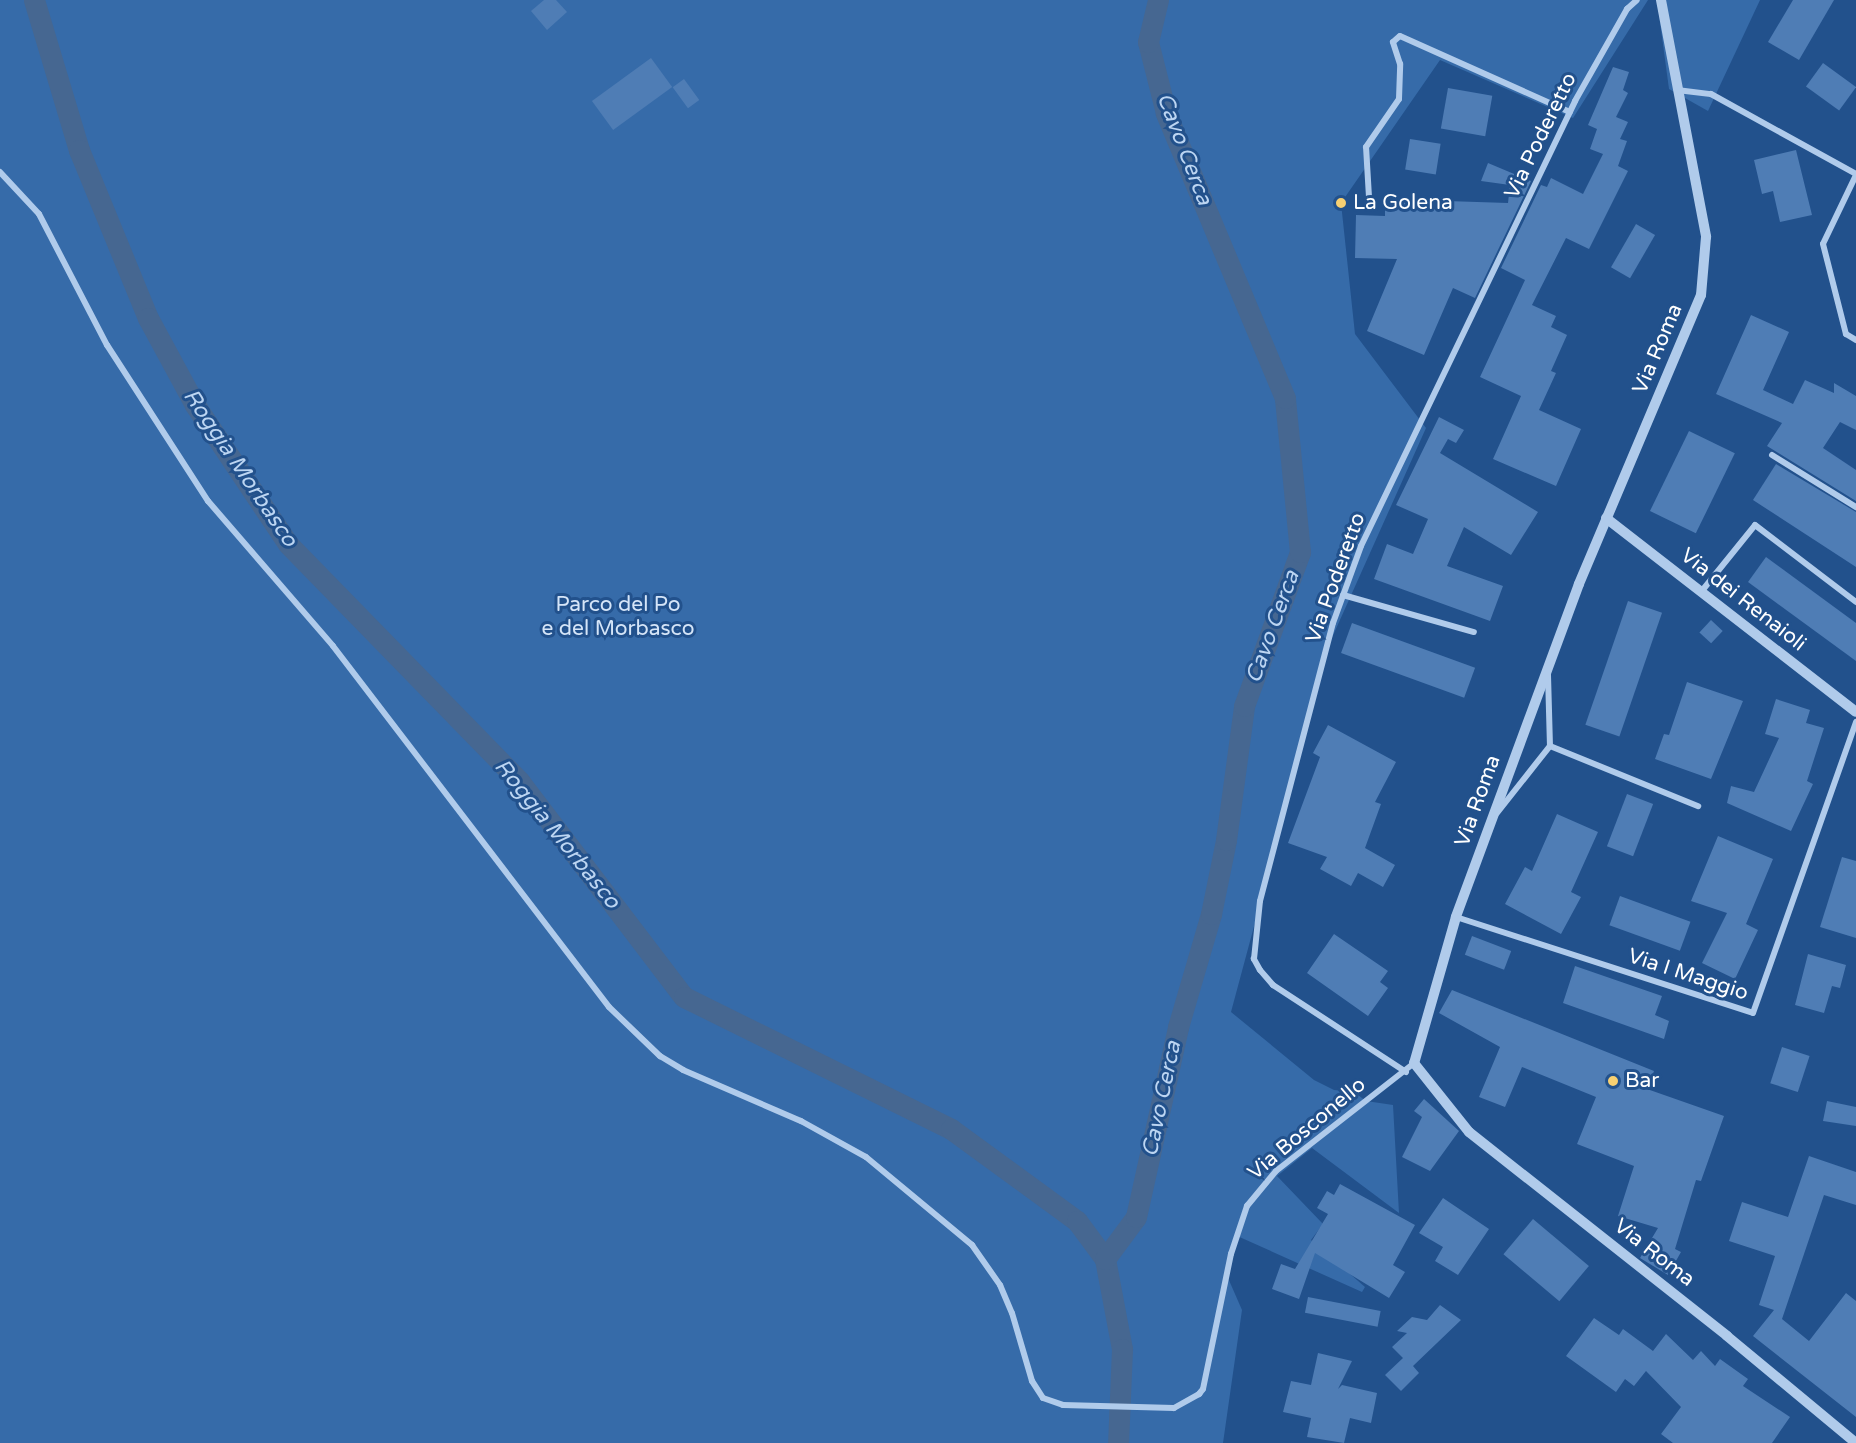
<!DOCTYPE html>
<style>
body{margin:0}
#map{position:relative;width:1856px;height:1443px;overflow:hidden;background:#22518c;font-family:"Varela Round",sans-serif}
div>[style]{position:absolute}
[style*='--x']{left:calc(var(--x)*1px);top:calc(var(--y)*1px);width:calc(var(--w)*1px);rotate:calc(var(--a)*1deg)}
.green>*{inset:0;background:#366ba9}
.canal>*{height:21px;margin:-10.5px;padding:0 10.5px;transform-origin:10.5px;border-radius:10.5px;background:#466791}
.building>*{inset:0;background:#4f7db5;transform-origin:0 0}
.minor>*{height:6px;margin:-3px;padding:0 3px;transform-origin:3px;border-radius:3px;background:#b0cbeb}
.tertiary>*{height:10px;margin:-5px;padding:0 5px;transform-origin:5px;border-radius:5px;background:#b0cbeb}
.dots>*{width:16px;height:16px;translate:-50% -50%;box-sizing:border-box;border:3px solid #22518c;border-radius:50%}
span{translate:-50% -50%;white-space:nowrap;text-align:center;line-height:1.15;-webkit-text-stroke:6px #22518c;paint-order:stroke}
.street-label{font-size:21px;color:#fff}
.poi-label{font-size:21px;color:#fff}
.left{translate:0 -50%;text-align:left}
.park-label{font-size:21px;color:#d5e5f8}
.water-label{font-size:22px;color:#bcd5f2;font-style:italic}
</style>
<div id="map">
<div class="green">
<i style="clip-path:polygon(0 0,1648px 0,1573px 118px,1440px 60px,1341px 203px,1355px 334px,1426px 428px,1331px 640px,1231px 1012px,1314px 1080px,1334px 1090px,1354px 1092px,1366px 1101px,1393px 1105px,1399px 1213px,1312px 1148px,1277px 1176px,1323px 1224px,1311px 1240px,1365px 1287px,1362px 1292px,1235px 1235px,1228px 1278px,1242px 1310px,1223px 1443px,0 1443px)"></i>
<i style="clip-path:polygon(1657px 0,1760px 0,1708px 111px,1669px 89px)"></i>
</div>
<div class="canal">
<i style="--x:34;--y:0;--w:157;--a:73.3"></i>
<i style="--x:79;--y:150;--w:182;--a:67.7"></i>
<i style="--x:148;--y:318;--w:99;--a:61.6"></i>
<i style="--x:195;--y:405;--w:167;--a:56.2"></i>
<i style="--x:288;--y:544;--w:332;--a:45.7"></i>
<i style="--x:520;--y:782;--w:270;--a:52.7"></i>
<i style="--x:684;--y:997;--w:298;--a:26.3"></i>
<i style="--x:951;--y:1129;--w:156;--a:36.1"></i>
<i style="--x:1077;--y:1221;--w:47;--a:53.6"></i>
<i style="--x:1105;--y:1259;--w:92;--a:79.3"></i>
<i style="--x:1122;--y:1349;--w:94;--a:92.4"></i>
<i style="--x:1105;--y:1259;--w:52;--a:-53.6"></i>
<i style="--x:1136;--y:1217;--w:195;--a:-77.5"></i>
<i style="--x:1178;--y:1027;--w:118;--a:-73.7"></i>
<i style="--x:1211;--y:914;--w:76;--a:-78.5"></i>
<i style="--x:1226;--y:840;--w:135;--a:-82.3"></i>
<i style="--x:1244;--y:706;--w:164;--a:-70"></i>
<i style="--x:1300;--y:552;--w:155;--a:-95.6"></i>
<i style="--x:1285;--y:398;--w:309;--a:-112.7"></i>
<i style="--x:1166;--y:113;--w:73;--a:-104.2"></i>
<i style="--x:1148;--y:42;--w:43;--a:-76.6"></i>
</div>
<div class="building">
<i style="clip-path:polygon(544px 0,556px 0,567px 12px,547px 30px,531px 11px)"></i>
<i style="clip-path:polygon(1793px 0,1834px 0,1799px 60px,1768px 42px)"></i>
<i style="left:651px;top:58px;width:36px;height:73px;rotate:54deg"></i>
<i style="left:1823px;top:63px;width:41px;height:29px;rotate:36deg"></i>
<i style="clip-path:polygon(1613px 67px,1629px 72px,1623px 90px,1628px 93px,1616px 117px,1628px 122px,1620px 139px,1627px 141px,1618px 166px,1628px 171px,1589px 249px,1566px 238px,1532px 305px,1556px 316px,1551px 327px,1567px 335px,1551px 371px,1556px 373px,1539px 410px,1581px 429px,1556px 486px,1493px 459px,1521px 396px,1480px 377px,1525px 280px,1501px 268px,1541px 185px,1547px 187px,1551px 178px,1583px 194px,1603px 154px,1590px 149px,1597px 129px,1588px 125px)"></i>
<i style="left:684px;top:79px;width:26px;height:14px;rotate:54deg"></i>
<i style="left:1448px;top:88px;width:45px;height:41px;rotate:10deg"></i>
<i style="left:1410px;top:139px;width:31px;height:31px;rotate:9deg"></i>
<i style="clip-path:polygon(1796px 150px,1812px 215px,1780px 222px,1773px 191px,1762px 194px,1754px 160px)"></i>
<i style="clip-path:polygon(1488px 163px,1531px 181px,1475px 298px,1453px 288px,1424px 355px,1367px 331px,1397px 259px,1355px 258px,1356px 215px,1385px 216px,1385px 199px,1508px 203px,1510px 185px,1481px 181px)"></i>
<i style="left:1636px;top:224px;width:22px;height:50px;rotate:30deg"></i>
<i style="clip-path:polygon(1751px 315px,1789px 332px,1763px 390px,1793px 404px,1805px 380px,1834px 393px,1834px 383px,1856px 396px,1856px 430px,1840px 422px,1823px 448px,1856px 470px,1856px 501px,1767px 446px,1782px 423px,1716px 394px)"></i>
<i style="clip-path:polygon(1439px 417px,1464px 430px,1456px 443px,1448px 439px,1440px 453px,1538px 512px,1511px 555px,1464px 527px,1447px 566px,1503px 586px,1490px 621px,1374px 579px,1387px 544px,1413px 554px,1428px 519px,1396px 505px)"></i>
<i style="left:1689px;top:431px;width:51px;height:89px;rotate:26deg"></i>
<i style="clip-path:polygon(1776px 464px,1856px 512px,1856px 567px,1753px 500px)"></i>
<i style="clip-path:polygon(1766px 557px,1856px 623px,1856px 661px,1748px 582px)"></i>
<i style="left:1628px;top:601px;width:36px;height:131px;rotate:19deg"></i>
<i style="left:1711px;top:620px;width:16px;height:17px;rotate:43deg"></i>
<i style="left:1352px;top:623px;width:131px;height:32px;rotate:20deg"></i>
<i style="clip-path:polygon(1687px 682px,1743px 701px,1711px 779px,1655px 759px,1664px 734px,1669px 735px)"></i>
<i style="clip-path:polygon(1776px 699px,1810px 710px,1806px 723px,1824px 728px,1807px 781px,1813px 784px,1791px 831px,1727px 803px,1731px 786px,1754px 792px,1779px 738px,1765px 734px)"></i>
<i style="clip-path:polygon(1328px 725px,1396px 762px,1375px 802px,1381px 804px,1365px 848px,1395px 865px,1383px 887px,1358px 873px,1351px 886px,1320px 869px,1327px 857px,1288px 843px,1320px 757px,1313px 753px)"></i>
<i style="left:1627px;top:794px;width:28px;height:56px;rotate:21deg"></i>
<i style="clip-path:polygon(1557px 814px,1598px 832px,1571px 892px,1581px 897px,1561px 934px,1505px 904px,1525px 867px,1532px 871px)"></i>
<i style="clip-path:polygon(1718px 836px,1773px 859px,1746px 924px,1758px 930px,1735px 979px,1702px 963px,1727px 913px,1691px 901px)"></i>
<i style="clip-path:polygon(1842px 857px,1856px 861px,1856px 938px,1820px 927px)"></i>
<i style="left:1620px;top:896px;width:75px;height:31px;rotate:20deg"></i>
<i style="clip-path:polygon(1334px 934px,1388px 971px,1380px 982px,1388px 988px,1368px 1016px,1307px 973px)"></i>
<i style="left:1472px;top:936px;width:42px;height:20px;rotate:21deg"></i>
<i style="clip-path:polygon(1808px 954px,1846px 965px,1840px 988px,1832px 986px,1824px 1013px,1795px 1005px)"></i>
<i style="clip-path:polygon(1575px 966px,1662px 996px,1655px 1015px,1669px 1021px,1664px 1039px,1563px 1003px)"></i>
<i style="clip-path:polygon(1452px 990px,1654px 1071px,1647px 1089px,1724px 1116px,1701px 1181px,1696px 1180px,1675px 1249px,1681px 1252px,1668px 1275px,1640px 1258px,1658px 1228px,1618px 1216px,1634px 1166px,1577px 1144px,1596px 1097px,1522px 1067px,1505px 1107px,1479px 1097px,1500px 1047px,1439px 1013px)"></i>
<i style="left:1782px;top:1047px;width:29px;height:38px;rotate:18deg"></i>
<i style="clip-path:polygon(1424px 1099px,1459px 1131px,1430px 1171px,1402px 1157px,1422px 1117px,1414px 1111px)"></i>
<i style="clip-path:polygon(1827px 1101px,1856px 1107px,1856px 1126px,1823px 1121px)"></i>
<i style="clip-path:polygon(1809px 1156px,1856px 1172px,1856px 1205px,1824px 1195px,1782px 1319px,1809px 1341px,1846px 1293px,1856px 1301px,1856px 1417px,1753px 1336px,1774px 1310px,1759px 1305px,1775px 1256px,1729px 1241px,1742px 1202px,1788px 1217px)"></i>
<i style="clip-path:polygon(1340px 1184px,1415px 1225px,1393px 1265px,1405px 1272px,1389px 1298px,1315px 1253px,1299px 1299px,1272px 1289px,1281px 1264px,1295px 1269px,1328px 1214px,1317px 1208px,1327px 1191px,1334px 1195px)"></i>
<i style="clip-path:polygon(1443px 1198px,1489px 1229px,1458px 1275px,1435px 1261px,1443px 1247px,1419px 1233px)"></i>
<i style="left:1533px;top:1219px;width:73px;height:46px;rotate:40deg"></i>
<i style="left:1308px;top:1297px;width:74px;height:16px;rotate:11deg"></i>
<i style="clip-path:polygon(1440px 1305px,1461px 1320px,1413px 1366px,1419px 1373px,1401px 1391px,1385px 1375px,1403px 1358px,1392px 1347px,1407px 1333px,1397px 1331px,1412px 1317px,1427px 1320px)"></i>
<i style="clip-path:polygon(1594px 1318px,1619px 1335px,1623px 1329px,1653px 1351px,1666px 1334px,1693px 1360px,1701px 1351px,1715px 1366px,1720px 1359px,1748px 1379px,1743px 1386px,1790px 1417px,1772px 1443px,1673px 1443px,1661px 1434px,1681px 1407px,1646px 1371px,1634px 1386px,1625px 1379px,1616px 1392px,1566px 1356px)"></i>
<i style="clip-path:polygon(1318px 1353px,1352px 1361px,1338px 1389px,1342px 1385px,1377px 1393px,1371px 1423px,1350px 1418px,1344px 1443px,1307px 1437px,1311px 1418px,1283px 1412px,1291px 1381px,1311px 1385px)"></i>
</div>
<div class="minor">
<i style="--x:1677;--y:90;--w:34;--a:7"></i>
<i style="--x:1711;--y:94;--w:166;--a:28.9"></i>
<i style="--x:0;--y:172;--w:57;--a:47.1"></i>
<i style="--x:39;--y:214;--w:148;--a:62.6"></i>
<i style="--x:107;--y:345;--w:186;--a:57.1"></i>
<i style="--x:208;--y:501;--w:191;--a:49.2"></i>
<i style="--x:333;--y:646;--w:454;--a:52.6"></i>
<i style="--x:609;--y:1007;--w:71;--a:43.9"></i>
<i style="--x:660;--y:1056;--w:27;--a:31"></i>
<i style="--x:683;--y:1070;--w:129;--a:23.4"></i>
<i style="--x:801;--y:1121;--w:74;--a:29"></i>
<i style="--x:866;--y:1157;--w:138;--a:39.7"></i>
<i style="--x:972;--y:1245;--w:49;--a:55"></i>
<i style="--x:1000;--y:1285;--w:30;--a:67"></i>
<i style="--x:1012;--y:1313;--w:71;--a:73.6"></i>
<i style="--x:1032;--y:1381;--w:20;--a:57"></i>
<i style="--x:1043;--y:1398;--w:21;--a:19"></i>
<i style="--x:1063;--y:1405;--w:111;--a:1.5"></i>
<i style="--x:1174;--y:1408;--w:29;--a:-29"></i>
<i style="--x:1199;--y:1394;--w:6;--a:-51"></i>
<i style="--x:1203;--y:1389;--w:138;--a:-78.3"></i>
<i style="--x:1231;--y:1254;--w:51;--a:-71.6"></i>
<i style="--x:1247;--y:1206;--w:45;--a:-50.4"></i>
<i style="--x:1276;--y:1171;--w:175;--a:-38"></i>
<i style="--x:1856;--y:175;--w:76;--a:115.6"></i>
<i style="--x:1823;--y:244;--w:93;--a:75.7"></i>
<i style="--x:1846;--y:334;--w:12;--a:31"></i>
<i style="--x:1369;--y:197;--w:50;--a:-93.4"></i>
<i style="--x:1366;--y:147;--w:58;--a:-55.5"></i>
<i style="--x:1399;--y:99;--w:35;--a:-88"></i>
<i style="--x:1400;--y:64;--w:23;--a:-108"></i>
<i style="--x:1393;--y:42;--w:9;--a:-41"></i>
<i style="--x:1400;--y:36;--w:186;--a:24.1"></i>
<i style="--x:1772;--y:455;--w:99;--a:31.8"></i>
<i style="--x:1701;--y:592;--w:86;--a:-51.1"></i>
<i style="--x:1755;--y:525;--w:127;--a:37.3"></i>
<i style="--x:1343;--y:595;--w:136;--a:15.8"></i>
<i style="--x:1548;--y:675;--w:71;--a:88.4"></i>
<i style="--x:1550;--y:746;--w:160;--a:22.1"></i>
<i style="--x:1497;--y:813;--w:85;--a:-51.7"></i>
<i style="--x:1456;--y:917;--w:312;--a:17.9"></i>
<i style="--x:1753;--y:1013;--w:309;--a:-70.5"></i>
<i style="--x:1406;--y:1072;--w:159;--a:-146.8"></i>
<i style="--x:1273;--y:985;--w:20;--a:-131"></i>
<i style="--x:1260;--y:970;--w:13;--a:-119"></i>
<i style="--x:1254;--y:959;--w:58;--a:-84.1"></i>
<i style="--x:1260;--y:901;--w:287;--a:-75.3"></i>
<i style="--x:1333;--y:623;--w:82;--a:-70"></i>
<i style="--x:1361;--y:546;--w:494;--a:-64.3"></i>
<i style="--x:1575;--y:101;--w:106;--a:-60.5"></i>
<i style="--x:1627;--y:9;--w:13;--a:-42"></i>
</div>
<div class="tertiary">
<i style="--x:1661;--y:0;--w:241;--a:79.2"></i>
<i style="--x:1706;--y:237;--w:58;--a:94.9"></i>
<i style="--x:1701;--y:295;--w:314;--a:112.9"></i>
<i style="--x:1579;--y:584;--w:355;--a:110.3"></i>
<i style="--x:1456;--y:917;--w:152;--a:106"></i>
<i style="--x:1414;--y:1063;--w:88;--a:51.4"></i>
<i style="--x:1469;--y:1132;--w:329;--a:38.3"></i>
<i style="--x:1727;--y:1336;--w:168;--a:39.7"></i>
<i style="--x:1606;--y:518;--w:316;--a:37.8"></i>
</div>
<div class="dots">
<i style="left:1341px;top:203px;background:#f7d072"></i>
<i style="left:1613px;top:1081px;background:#f7d072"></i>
</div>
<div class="street-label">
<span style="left:1541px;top:136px;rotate:-64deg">Via Poderetto</span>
<span style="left:1658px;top:349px;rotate:-67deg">Via Roma</span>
<span style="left:1336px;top:578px;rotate:-70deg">Via Poderetto</span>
<span style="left:1743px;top:600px;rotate:38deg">Via dei Renaioli</span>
<span style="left:1478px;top:801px;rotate:-70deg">Via Roma</span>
<span style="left:1688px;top:975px;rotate:18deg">Via I Maggio</span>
<span style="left:1307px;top:1129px;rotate:-40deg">Via Bosconello</span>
<span style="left:1654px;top:1253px;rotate:38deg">Via Roma</span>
</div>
<div class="poi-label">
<span class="left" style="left:1353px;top:203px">La Golena</span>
<span class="left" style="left:1625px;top:1081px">Bar</span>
</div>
<div class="park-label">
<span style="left:618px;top:617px">Parco del Po<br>e del Morbasco</span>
</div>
<div class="water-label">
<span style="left:1184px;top:149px;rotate:69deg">Cavo Cerca</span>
<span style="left:240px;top:468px;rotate:56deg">Roggia Morbasco</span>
<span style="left:1273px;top:627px;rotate:-70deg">Cavo Cerca</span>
<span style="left:557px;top:834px;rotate:51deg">Roggia Morbasco</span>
<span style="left:1162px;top:1099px;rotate:-78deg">Cavo Cerca</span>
</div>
</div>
